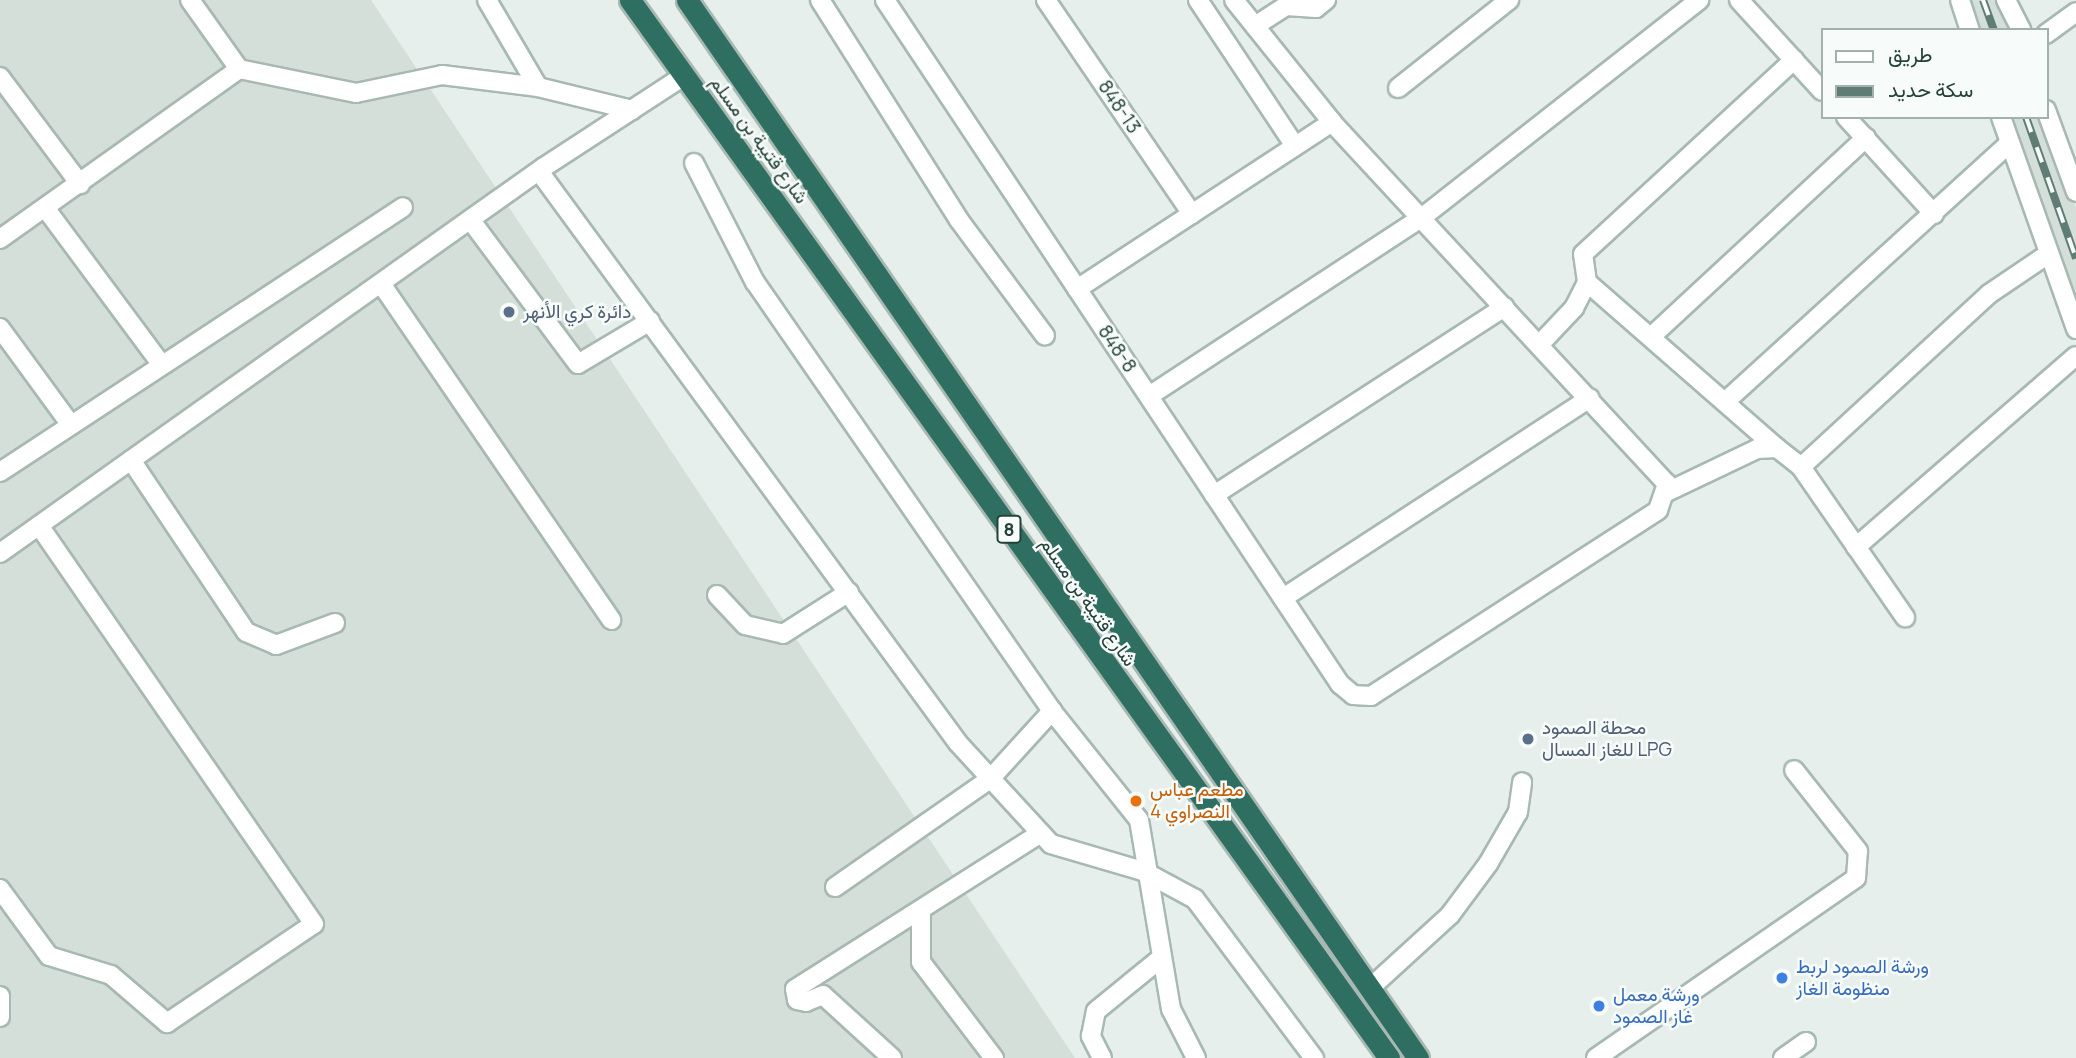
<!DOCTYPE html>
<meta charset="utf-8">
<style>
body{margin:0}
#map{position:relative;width:2076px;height:1058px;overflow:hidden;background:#e6efeb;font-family:Manrope,Vazirmatn,sans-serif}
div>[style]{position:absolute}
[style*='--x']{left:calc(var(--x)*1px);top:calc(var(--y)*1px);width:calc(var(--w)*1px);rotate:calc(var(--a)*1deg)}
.built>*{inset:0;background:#d4dfda}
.roads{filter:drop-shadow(2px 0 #a8b8b2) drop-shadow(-2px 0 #a8b8b2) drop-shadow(0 2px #a8b8b2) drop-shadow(0 -2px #a8b8b2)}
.minor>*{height:18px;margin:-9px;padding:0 9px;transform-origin:9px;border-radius:9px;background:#fff}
.highway>*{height:21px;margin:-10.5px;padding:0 10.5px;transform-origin:10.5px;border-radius:10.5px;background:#2f6f62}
.rail>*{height:8px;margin-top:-4px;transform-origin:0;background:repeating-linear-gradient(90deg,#f7fbf9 0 16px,#5f7d75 0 32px);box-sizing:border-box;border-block:2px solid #5f7d75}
.dots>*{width:19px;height:19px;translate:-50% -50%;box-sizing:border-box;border:4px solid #f7fbf9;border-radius:50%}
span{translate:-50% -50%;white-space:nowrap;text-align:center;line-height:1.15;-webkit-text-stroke:5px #f7fbf9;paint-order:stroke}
.shield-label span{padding:2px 5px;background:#f7fbf9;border:2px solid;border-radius:5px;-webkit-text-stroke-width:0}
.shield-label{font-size:18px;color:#24423a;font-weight:700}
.street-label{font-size:19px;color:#24423a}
.service-label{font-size:19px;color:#4e5e75}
.left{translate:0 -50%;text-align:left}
.food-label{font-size:19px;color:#c56008}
.shop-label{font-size:19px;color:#366cbe}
.legend{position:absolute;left:1821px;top:28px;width:228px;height:91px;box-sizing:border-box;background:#f7fbf9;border:2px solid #a3b1ad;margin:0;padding:9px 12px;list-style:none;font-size:21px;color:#24423a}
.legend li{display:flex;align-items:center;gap:14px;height:35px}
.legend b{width:35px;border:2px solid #a3b1ad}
</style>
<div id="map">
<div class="built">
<i style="clip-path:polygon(0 0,371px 0,1075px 1058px,0 1058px)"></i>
<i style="clip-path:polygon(1966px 0,2000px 0,2011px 30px,1977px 30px)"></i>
<i style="clip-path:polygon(2009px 117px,2043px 117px,2076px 208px,2076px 304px)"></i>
</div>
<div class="roads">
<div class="minor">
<i style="--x:190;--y:0;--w:85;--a:54.6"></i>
<i style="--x:487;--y:0;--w:101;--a:59.6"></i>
<i style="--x:820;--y:0;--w:260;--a:57.7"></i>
<i style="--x:959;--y:220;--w:144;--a:53.4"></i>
<i style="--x:885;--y:0;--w:822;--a:56.37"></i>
<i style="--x:1340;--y:684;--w:17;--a:40"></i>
<i style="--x:1353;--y:695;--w:18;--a:3"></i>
<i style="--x:1371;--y:696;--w:342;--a:-32.9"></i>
<i style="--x:1658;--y:510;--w:28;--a:-71"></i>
<i style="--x:1667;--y:484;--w:493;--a:-132.8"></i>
<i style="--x:1332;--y:122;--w:156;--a:-128.8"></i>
<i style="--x:1046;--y:0;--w:259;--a:55.7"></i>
<i style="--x:1198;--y:0;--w:175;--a:56.4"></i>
<i style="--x:1739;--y:0;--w:123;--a:47.6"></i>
<i style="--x:1960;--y:0;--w:32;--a:72"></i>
<i style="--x:2006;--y:0;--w:34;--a:63"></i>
<i style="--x:1255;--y:26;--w:37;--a:-33"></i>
<i style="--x:1286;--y:6;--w:30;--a:4"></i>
<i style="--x:1316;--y:8;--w:13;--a:-39"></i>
<i style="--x:2046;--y:34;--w:37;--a:-36"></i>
<i style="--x:0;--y:77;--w:134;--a:53.2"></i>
<i style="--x:1398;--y:88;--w:142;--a:-38.4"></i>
<i style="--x:2046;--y:110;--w:87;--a:69.9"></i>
<i style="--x:1846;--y:117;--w:131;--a:47.8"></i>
<i style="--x:2001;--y:117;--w:225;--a:70.5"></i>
<i style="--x:694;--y:163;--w:134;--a:62.9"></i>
<i style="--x:755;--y:282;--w:522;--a:55.3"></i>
<i style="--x:1052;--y:711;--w:139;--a:51.4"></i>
<i style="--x:1139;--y:820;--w:192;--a:80.4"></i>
<i style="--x:1171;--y:1009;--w:55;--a:63"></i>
<i style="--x:541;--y:174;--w:705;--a:53.76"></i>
<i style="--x:958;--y:743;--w:137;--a:47.4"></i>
<i style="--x:1051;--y:844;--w:96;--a:16.4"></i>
<i style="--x:1143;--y:871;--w:59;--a:28.3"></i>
<i style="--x:1195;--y:899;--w:199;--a:53.2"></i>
<i style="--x:46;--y:209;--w:194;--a:53.4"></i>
<i style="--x:472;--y:222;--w:177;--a:53.3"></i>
<i style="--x:578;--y:364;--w:84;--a:-30.8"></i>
<i style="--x:0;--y:239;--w:293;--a:-35.4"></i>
<i style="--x:239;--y:69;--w:119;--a:11.6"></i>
<i style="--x:356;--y:93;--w:88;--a:-11.8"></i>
<i style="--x:442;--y:75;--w:97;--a:7.1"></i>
<i style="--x:538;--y:87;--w:97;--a:13.7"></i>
<i style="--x:382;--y:285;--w:406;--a:55.6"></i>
<i style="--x:1077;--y:289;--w:305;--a:-33.2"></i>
<i style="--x:0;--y:328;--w:120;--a:53.8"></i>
<i style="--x:1654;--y:334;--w:289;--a:-42.8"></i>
<i style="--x:1540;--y:344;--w:50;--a:-46.6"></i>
<i style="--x:1574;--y:308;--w:29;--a:-63"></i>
<i style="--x:1149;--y:396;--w:324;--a:-33.2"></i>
<i style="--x:1420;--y:219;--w:355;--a:-38.1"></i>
<i style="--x:1726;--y:401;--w:384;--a:-42.3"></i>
<i style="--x:1777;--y:448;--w:252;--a:-138.9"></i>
<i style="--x:1587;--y:282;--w:28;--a:-98"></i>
<i style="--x:1583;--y:254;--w:287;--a:-42.6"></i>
<i style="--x:131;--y:460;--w:207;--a:56.2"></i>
<i style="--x:246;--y:632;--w:33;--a:23"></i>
<i style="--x:276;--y:645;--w:63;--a:-20.4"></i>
<i style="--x:1801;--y:467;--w:255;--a:-42.6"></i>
<i style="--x:1989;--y:294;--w:71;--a:-34.1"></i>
<i style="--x:0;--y:472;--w:482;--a:-33.3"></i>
<i style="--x:1667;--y:492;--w:100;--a:-25.5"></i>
<i style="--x:1757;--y:449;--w:20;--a:-3"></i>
<i style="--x:1777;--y:448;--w:31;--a:38"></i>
<i style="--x:1801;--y:467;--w:183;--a:55.3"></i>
<i style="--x:1214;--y:495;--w:346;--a:-32.9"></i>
<i style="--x:1856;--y:547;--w:291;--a:-41"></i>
<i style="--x:0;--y:553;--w:667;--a:-35.36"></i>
<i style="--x:544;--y:167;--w:168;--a:-33.1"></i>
<i style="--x:717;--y:595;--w:41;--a:47"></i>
<i style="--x:745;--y:625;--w:39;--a:13"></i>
<i style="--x:783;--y:634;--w:78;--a:-32.5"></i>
<i style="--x:1283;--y:598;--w:366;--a:-33.1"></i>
<i style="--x:835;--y:887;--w:190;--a:-34.9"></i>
<i style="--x:991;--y:778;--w:91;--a:-47.7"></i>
<i style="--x:0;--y:889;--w:83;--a:53.8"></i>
<i style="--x:49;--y:956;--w:65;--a:17"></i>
<i style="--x:111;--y:975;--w:74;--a:40.6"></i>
<i style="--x:167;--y:1023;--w:177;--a:-34"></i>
<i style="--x:314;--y:924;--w:484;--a:-124.6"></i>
<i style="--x:921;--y:914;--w:48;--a:90"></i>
<i style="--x:921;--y:962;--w:121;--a:52.8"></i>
<i style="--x:1369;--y:989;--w:110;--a:-42.4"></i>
<i style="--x:1450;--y:915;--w:64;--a:-53.3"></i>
<i style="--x:1488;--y:864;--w:60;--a:-60"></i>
<i style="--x:1518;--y:812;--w:30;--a:-82"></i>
<i style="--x:0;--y:996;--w:21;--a:90"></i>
<i style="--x:892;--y:1058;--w:93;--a:-137.6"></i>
<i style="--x:823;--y:995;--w:18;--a:158"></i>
<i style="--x:806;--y:1002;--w:9;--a:-167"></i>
<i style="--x:797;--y:1000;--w:11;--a:-100"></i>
<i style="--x:795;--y:989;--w:291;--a:-32.4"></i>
<i style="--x:1102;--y:1058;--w:25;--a:-117"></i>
<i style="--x:1091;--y:1036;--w:25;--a:-79"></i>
<i style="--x:1096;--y:1011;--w:84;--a:-39.2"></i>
<i style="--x:1596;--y:1058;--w:316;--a:-34.7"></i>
<i style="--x:1856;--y:878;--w:27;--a:-86"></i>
<i style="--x:1858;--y:851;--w:103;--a:-128.3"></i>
<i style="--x:1783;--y:1058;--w:28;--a:-35"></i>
</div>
<div class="highway">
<i style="--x:630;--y:0;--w:1302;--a:54.34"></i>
<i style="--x:687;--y:0;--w:1286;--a:55.36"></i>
</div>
</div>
<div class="rail">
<i style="--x:1983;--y:0;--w:32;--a:70"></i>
<i style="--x:2026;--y:117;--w:150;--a:70.5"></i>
</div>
<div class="dots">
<i style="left:509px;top:312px;background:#5c6f8a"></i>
<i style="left:1528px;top:739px;background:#5c6f8a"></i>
<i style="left:1136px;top:801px;background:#e8710a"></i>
<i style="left:1782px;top:978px;background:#3f7fe0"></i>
<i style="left:1599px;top:1006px;background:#3f7fe0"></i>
</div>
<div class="shield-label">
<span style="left:1009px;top:529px">8</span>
</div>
<div class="street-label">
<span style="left:1119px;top:107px;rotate:56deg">848-13</span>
<span style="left:759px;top:140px;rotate:54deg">شارع قتيبة بن مسلم</span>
<span style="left:1117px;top:349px;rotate:56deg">848-8</span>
<span style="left:1088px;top:602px;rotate:55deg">شارع قتيبة بن مسلم</span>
</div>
<div class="service-label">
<span class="left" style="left:523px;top:312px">دائرة كري الأنهر</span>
<span class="left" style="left:1542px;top:739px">محطة الصمود<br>للغاز المسال LPG</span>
</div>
<div class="food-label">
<span class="left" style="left:1150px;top:801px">مطعم عباس<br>النصراوي 4</span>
</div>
<div class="shop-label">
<span class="left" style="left:1796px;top:978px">ورشة الصمود لربط<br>منظومة الغاز</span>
<span class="left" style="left:1613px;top:1006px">ورشة معمل<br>غاز الصمود</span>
</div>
<ul class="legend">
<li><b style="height:9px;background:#fff"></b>طريق</li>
<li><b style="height:9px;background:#5f7d75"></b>سكة حديد</li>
</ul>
</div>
